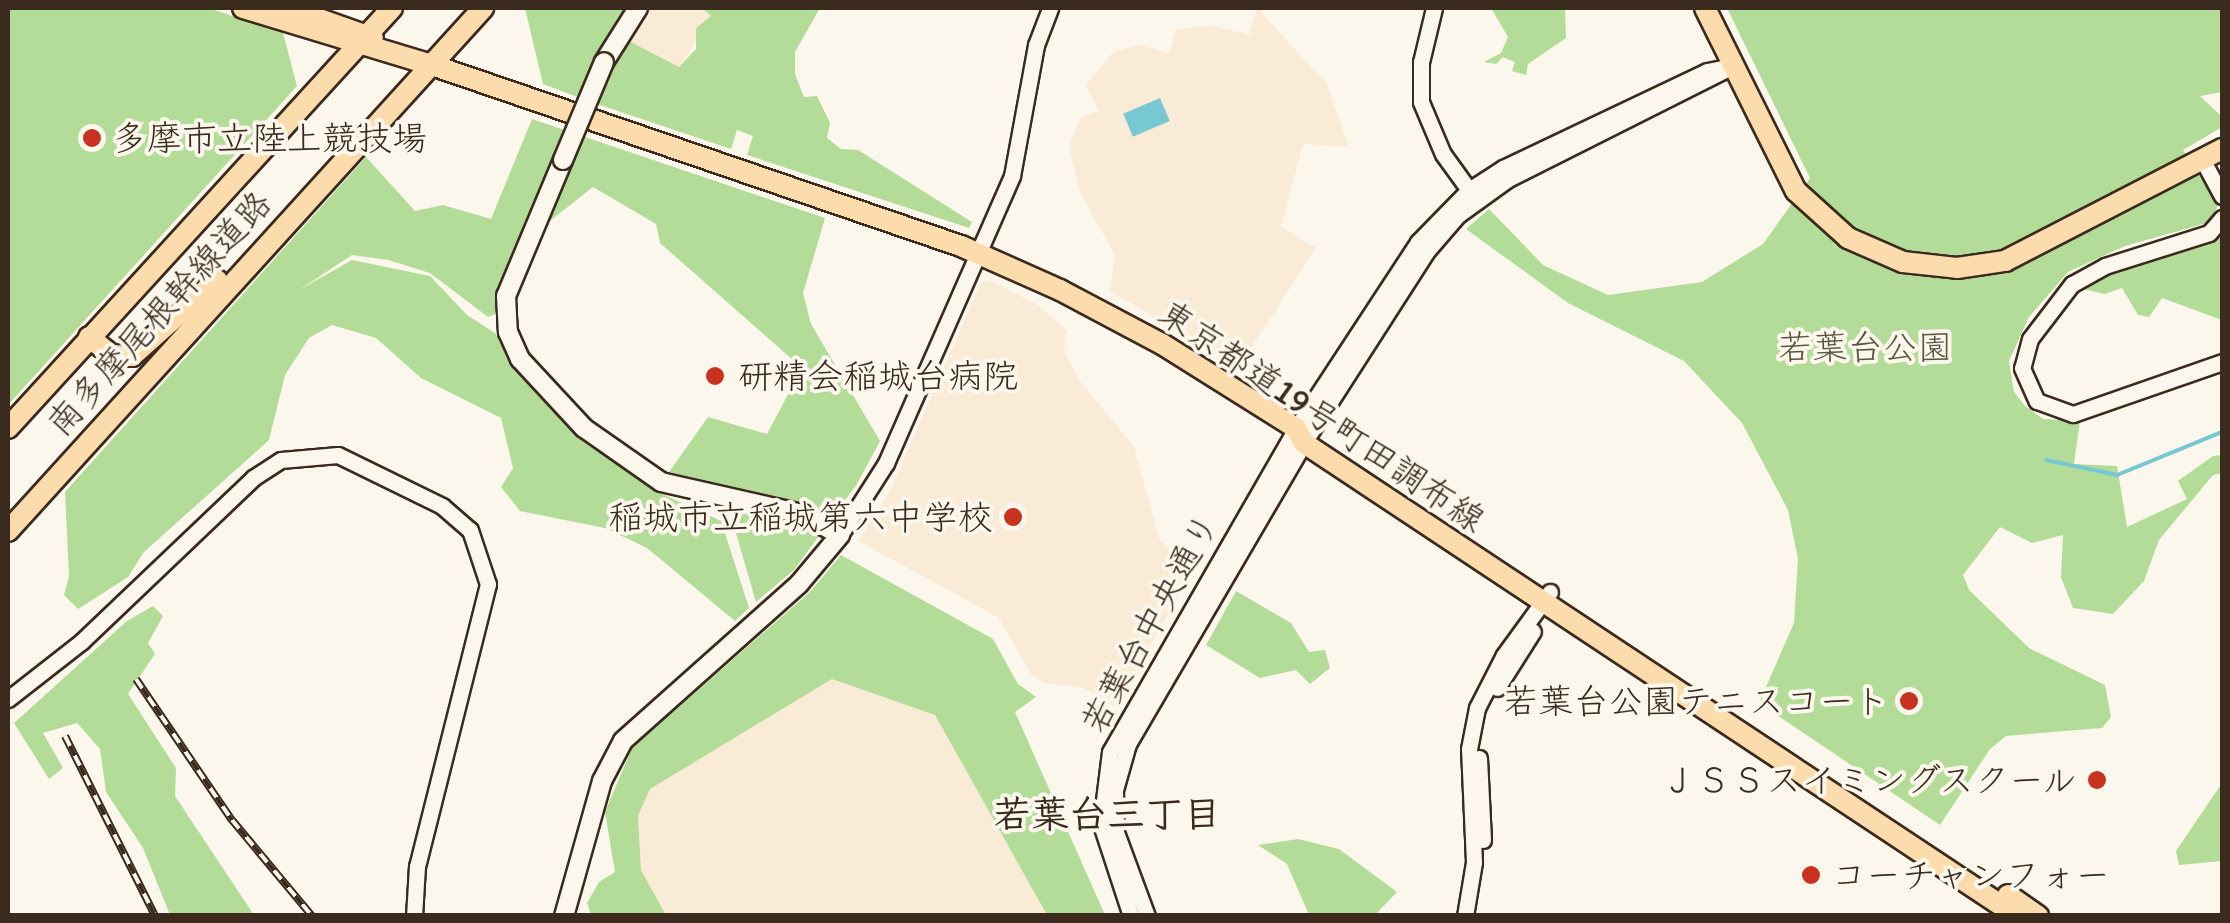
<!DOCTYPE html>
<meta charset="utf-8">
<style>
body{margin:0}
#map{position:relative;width:2230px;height:923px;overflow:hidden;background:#fbf7ec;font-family:Itim,"Klee One",sans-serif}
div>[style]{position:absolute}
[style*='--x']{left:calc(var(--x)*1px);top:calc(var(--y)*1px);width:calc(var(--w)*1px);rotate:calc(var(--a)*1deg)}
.built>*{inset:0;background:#faebd7}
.green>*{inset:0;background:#b4dc99}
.water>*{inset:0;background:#78c8d4;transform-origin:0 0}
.stream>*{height:4px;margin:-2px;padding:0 2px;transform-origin:2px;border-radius:2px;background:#78c8d4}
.roads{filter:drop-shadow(2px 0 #3b2a1e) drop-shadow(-2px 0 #3b2a1e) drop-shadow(0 2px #3b2a1e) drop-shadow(0 -2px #3b2a1e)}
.tertiary>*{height:15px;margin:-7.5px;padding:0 7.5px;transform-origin:7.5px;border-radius:7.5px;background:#fbf7ec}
.secondary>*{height:18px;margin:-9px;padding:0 9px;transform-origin:9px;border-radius:9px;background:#fbf7ec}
.primary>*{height:20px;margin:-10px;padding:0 10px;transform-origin:10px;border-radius:10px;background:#fcdcac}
.rail>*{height:8px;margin-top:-4px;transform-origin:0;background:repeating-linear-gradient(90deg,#fbf7ec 0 11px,#3b2a1e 0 22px);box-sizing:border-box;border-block:2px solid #3b2a1e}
.bridges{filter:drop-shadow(2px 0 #3b2a1e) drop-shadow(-2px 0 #3b2a1e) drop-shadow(0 2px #3b2a1e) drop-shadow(0 -2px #3b2a1e)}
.secondary-bridge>*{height:18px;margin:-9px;padding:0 9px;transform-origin:9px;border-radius:9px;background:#fbf7ec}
.dots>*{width:28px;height:28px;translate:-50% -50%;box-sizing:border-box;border:5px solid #fbf7ec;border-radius:50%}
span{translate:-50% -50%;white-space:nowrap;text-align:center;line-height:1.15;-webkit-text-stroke:8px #fbf7ec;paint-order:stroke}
.poi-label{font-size:35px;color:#3b2a1e}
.left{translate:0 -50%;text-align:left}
.right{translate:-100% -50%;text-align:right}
.street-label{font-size:35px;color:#3b2a1e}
.park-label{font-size:35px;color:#59563d}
.neighbourhood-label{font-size:38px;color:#3b2a1e;font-weight:700}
.frame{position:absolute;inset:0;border:10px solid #3b2a1e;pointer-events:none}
</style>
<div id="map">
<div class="built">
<i style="clip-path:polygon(652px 8px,702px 8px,711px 16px,679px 68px,627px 40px)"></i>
<i style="clip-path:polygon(1257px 8px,1327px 84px,1349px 147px,1303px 144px,1281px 227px,1316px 248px,1242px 362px,1233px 363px,1110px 291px,1115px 255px,1081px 194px,1069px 147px,1080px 118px,1099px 111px,1086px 85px,1113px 52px,1140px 45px,1169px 53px,1176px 30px,1210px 25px,1249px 35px)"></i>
<i style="clip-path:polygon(989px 280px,1040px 306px,1067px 331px,1064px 351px,1080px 381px,1134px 447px,1160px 541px,1193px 571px,1115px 707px,1084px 688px,1044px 683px,1031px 674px,998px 617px,858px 541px,889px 493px,981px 283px)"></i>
<i style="clip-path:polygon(832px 679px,935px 715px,1047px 915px,666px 915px,641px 870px,638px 816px,650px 788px)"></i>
</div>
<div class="green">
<i style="clip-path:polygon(8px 8px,209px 8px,283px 33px,297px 86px,8px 405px)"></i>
<i style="clip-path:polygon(525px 8px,628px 8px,580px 98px,543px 84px)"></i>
<i style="clip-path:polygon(702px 8px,820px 8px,795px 52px,795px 74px,804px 97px,817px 96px,830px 123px,827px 138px,841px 149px,858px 150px,972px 222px,969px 228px,747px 155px,753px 136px,737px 130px,731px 149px,597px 104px,627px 40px,679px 67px,696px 49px,696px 28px,711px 16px)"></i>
<i style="clip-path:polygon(1491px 8px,1565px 8px,1566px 38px,1528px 64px,1526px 75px,1512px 71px,1515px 62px,1503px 57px,1496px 64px,1484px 62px,1501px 53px,1508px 37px)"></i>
<i style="clip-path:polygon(1727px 8px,2222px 8px,2222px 92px,2200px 96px,2222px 117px,2222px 127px,2183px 150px,2218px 205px,2210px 222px,2125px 246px,2068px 272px,2029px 317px,2009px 361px,2014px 392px,2025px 406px,2043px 419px,2080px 421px,2074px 464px,2117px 466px,2127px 527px,2187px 499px,2178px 481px,2213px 456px,2222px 455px,2222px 473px,2213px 475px,2159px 540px,2144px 581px,2113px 614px,2073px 608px,2061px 577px,2063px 535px,2032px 543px,2000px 527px,1963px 575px,1969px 590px,2029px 648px,2105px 685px,2111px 717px,2102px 728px,2006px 736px,1990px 749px,1940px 825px,1759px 703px,1794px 623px,1798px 559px,1788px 510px,1742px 423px,1684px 361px,1568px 303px,1466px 229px,1489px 209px,1543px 265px,1608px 295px,1702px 282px,1763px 244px,1810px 178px)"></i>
<i style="clip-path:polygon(532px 119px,825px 218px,803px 293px,811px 324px,880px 441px,857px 484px,794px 570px,756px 602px,729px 509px,798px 523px,801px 503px,669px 472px,708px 417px,767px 434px,802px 368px,660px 243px,656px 224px,593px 187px,513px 250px,495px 314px,488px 317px,430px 273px,388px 260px,352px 255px,299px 290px,352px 260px,430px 276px,467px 315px,495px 333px,512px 365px,582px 441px,658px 492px,721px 521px,749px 608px,735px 621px,647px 548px,605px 528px,520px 511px,501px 487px,513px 468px,501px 418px,421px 378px,376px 338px,332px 325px,309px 338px,285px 375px,269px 440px,144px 552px,128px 577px,78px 609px,64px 595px,69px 576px,65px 492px,366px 157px,415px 211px,443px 205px,491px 219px)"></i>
<i style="clip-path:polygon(2222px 231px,2222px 320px,2162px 298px,2149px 317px,2138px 315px,2122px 288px,2105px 294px,2082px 289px,2103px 273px,2194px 246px)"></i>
<i style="clip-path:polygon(841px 555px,993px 639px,1018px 684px,1036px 697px,1015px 712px,1105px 915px,1047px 915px,935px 715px,832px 679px,650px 789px,638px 816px,641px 870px,666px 915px,591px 915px,587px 903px,599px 882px,615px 872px,605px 812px,632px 748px,810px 592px)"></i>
<i style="clip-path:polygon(1236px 591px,1291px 623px,1309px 652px,1325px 650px,1330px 668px,1310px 684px,1296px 670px,1260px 678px,1206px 645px)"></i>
<i style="clip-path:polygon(153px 606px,163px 616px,148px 643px,155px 654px,128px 694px,176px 768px,175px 796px,254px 915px,170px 915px,143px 848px,106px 792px,100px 749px,77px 723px,43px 733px,63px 768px,49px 779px,14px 723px,127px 621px)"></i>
<i style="clip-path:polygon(2222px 783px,2222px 861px,2179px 865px,2176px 851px)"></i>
<i style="clip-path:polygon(1298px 839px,1339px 849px,1397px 892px,1375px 915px,1309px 915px,1287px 864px,1258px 845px)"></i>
</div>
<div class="water">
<i style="left:1160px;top:98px;width:25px;height:40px;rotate:67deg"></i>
</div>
<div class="stream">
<i style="--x:2046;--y:460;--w:73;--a:11.9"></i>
<i style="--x:2117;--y:475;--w:113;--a:-22.3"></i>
</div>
<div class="roads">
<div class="tertiary">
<i style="--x:1434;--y:8;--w:56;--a:103.5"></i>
<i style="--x:1421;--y:62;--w:40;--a:90"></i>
<i style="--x:1421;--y:102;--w:56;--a:67.1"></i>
<i style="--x:1443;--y:154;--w:44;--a:54.2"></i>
<i style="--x:2202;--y:159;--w:42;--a:61.6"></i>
<i style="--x:2222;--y:218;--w:20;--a:131"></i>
<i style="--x:2209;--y:233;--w:109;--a:162.4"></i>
<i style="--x:2105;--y:266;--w:38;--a:151"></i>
<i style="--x:2072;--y:284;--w:69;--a:127.4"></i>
<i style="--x:2030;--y:339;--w:30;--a:105"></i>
<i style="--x:2022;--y:368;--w:36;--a:66"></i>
<i style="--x:2037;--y:401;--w:38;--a:20"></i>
<i style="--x:2073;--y:414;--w:158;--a:-19.2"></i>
<i style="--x:840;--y:535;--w:85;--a:-57.4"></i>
<i style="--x:886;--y:463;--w:313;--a:-66.3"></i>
<i style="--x:1012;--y:176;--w:133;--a:-79.6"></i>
<i style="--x:1036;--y:45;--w:40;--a:-69"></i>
<i style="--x:1497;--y:688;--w:67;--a:-57.7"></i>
<i style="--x:8;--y:699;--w:93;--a:-38"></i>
<i style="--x:81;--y:642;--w:238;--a:-43.6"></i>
<i style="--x:253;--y:478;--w:33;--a:-33"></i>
<i style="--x:281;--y:460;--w:57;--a:-5"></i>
<i style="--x:338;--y:455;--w:116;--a:26.1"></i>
<i style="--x:442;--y:506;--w:37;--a:41"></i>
<i style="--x:470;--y:530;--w:57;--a:71.6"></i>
<i style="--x:488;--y:584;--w:291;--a:104.1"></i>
<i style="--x:417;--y:866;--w:50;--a:93.4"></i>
<i style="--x:1479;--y:758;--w:82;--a:87.2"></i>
<i style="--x:1131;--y:916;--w:97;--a:-108.1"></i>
<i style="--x:1101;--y:824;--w:73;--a:-82.9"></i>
<i style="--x:1110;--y:752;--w:374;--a:-60.1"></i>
<i style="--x:1296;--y:428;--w:222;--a:-56.7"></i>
<i style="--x:1418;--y:242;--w:73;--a:-45.6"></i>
<i style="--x:1469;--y:190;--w:40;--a:-32.9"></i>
<i style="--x:1503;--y:168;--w:226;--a:-25.4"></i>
<i style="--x:1707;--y:71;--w:25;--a:-11"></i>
<i style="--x:1147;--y:916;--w:90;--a:-110.3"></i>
<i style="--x:1116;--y:832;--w:42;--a:-91.4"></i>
<i style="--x:1115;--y:790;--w:48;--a:-74.2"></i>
<i style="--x:1128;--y:744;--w:360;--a:-59.7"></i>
<i style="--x:1310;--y:433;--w:215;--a:-57.3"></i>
<i style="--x:1426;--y:252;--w:49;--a:-49.1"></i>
<i style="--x:1458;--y:215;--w:62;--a:-35.8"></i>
<i style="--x:1508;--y:179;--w:247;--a:-26.7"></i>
<i style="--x:1465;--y:916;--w:55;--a:-80.5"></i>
<i style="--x:1474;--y:862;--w:113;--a:-92.5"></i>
<i style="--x:1469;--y:749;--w:42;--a:-79"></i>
<i style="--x:1477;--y:708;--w:59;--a:-63"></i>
<i style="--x:1504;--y:655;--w:78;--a:-53.9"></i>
</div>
<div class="secondary">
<i style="--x:604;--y:62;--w:64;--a:-57.8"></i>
<i style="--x:563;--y:160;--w:147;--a:112.7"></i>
<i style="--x:506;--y:296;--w:36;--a:87"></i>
<i style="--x:508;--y:332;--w:30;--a:66"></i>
<i style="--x:520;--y:359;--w:94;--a:47.2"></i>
<i style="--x:584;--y:428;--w:94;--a:35"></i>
<i style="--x:661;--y:482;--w:145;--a:12.8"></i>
<i style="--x:802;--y:514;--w:43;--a:28.9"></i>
<i style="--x:840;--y:535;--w:64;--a:129.9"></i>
<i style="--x:799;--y:584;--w:236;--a:138.3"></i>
<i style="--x:623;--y:741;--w:45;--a:117.7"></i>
<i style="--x:602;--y:781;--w:140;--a:105.7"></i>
</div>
<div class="primary">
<i style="--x:243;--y:8;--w:194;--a:16.8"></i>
<i style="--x:429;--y:64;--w:562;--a:18.89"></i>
<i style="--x:961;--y:246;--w:108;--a:24"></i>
<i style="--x:1060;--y:290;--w:115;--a:27.9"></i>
<i style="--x:1162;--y:344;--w:158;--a:32.1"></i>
<i style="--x:1296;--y:428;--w:17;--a:62"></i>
<i style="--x:1304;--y:443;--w:856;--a:33.56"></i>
<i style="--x:288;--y:8;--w:90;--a:19.4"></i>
<i style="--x:1705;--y:8;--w:204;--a:63.6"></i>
<i style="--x:1796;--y:191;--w:70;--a:42.1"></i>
<i style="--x:1848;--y:238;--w:60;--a:23.6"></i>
<i style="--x:1903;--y:262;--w:54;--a:6.3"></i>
<i style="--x:1957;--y:268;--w:49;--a:-8.3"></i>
<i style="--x:2005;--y:261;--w:244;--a:-27.3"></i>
<i style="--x:89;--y:337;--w:28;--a:39"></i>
<i style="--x:111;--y:355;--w:21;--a:3"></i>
<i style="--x:132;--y:356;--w:114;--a:-41.8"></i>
<i style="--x:8;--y:428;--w:569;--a:-47.56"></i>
<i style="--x:8;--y:531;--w:707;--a:-47.75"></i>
<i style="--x:2008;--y:895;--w:37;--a:35"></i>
</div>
</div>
<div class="rail">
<i style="--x:136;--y:679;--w:171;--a:55.8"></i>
<i style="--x:232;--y:820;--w:125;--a:50.2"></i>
<i style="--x:65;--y:736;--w:201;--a:63.4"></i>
</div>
<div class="bridges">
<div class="secondary-bridge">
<i style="--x:563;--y:160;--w:106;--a:-67.3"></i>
</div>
</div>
<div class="dots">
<i style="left:92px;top:138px;background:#c8321e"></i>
<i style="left:715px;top:376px;background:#c8321e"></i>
<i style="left:1013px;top:517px;background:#c8321e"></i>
<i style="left:1909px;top:701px;background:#c8321e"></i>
<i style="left:2097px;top:780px;background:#c8321e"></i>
<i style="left:1811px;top:875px;background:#c8321e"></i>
</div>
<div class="poi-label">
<span class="left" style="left:112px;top:138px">多摩市立陸上競技場</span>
<span class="left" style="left:738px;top:376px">研精会稲城台病院</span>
<span class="right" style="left:993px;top:517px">稲城市立稲城第六中学校</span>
<span class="right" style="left:1889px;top:701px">若葉台公園テニスコート</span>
<span class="right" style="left:2077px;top:780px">ＪＳＳスイミングスクール</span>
<span class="left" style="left:1831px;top:875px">コーチャンフォー</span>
</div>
<div class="street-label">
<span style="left:159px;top:313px;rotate:-48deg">南多摩尾根幹線道路</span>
<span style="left:1322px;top:416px;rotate:34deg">東京都道19号町田調布線</span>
<span style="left:1150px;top:623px;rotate:-61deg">若葉台中央通り</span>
</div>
<div class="park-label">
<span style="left:1865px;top:347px">若葉台公園</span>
</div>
<div class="neighbourhood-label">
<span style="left:1107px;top:815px">若葉台三丁目</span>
</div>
<div class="frame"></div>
</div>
